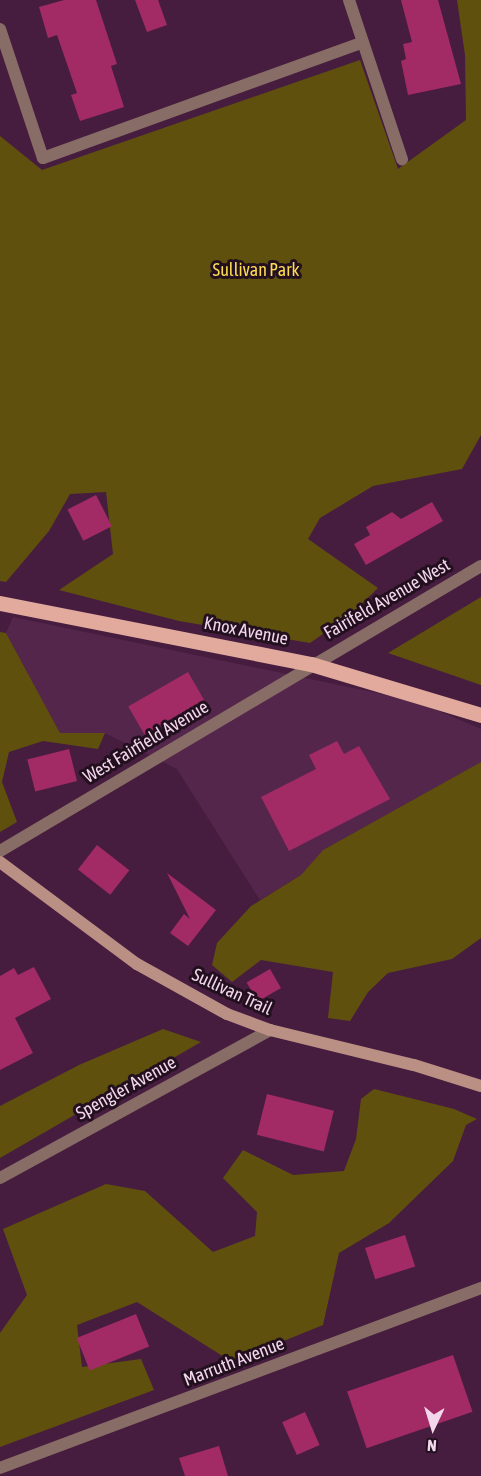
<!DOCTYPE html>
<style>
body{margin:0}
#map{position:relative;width:481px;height:1476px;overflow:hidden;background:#471d3f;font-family:"Asap Condensed",sans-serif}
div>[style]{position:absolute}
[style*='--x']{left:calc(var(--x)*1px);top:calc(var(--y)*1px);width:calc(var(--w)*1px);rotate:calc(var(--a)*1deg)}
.built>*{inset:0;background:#55264c}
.green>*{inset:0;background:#5f500e}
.building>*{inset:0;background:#a22a65;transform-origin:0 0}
.street>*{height:12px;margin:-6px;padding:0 6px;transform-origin:6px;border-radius:6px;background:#886d66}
.secondary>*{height:12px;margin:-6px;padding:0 6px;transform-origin:6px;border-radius:6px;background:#ba9084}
.primary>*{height:15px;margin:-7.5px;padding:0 7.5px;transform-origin:7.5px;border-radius:7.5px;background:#e1aa9c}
span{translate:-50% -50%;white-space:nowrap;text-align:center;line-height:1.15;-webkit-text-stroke:6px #22101f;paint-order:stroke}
.park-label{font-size:18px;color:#fedc52}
.street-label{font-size:18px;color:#f3d7ec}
.north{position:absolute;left:403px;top:1398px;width:60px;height:60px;-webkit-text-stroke:4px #22101f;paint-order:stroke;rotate:184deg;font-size:16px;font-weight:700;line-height:24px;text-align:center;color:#f3d7ec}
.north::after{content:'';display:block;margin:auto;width:21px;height:27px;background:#f3d7ec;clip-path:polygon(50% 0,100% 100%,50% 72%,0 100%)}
</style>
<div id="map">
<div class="built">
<i style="clip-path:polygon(13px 617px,415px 701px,481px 729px,481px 762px,323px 850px,301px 875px,260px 900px,177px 769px,105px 733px,60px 733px,6px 633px)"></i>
</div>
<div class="green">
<i style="clip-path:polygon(457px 0,481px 0,481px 435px,462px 469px,373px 486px,320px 518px,308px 539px,378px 588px,349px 616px,310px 643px,179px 621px,59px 590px,113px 554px,106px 492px,70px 494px,49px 531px,6px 582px,0 581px,0 136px,42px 170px,360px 60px,398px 169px,466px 120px,465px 55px)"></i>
<i style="clip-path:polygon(481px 597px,481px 685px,388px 653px)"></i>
<i style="clip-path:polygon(0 632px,6px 633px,60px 733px,105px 733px,98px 749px,43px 741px,9px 752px,2px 782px,17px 822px,0 832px)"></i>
<i style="clip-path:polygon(481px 762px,481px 938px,452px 959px,388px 973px,368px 992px,350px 1021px,328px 1018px,333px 972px,261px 960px,232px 982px,212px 965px,217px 943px,251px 906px,301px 875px,323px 850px)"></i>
<i style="clip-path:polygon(163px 1029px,201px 1042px,0 1158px,0 1106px,79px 1065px)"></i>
<i style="clip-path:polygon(374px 1089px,454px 1109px,477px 1119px,466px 1125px,453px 1161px,389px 1223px,339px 1253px,323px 1325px,232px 1362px,137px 1302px,77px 1325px,82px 1367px,141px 1359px,154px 1390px,0 1447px,0 1333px,27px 1295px,3px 1229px,106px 1184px,145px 1191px,213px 1252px,255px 1236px,257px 1212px,223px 1178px,243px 1150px,293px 1175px,344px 1171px,356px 1139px,361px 1099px)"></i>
</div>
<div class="building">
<i style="clip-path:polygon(64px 0,96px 0,117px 64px,111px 66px,124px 107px,80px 121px,71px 95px,77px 93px,57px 35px,48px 38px,39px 7px)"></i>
<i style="clip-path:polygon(135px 0,158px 0,167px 25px,147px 32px)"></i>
<i style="clip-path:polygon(401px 0,438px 0,461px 84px,408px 95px,401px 61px,406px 59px,403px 44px,412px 42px)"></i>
<i style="left:96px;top:495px;width:35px;height:32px;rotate:63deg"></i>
<i style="clip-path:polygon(432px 502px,443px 521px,366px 565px,354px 544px,370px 535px,366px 527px,392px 512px,401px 519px)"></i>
<i style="left:188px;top:672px;width:32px;height:69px;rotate:60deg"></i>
<i style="clip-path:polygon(337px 741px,344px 754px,359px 746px,390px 799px,289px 851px,261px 797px,316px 769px,309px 755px)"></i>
<i style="left:69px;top:749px;width:33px;height:43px;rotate:76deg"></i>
<i style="left:97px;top:845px;width:41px;height:31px;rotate:38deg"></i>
<i style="clip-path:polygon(167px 873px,216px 910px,188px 946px,170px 933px,184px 914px,190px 919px)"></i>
<i style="clip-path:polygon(34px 967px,51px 999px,15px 1018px,33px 1053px,0 1070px,0 976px,14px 968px,18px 975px)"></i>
<i style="left:270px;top:969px;width:22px;height:27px;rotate:60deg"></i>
<i style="left:267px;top:1094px;width:69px;height:42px;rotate:14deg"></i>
<i style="left:405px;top:1235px;width:33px;height:42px;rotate:72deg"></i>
<i style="left:136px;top:1314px;width:35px;height:64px;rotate:68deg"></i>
<i style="left:453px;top:1355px;width:60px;height:112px;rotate:71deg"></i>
<i style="left:305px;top:1412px;width:36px;height:25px;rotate:66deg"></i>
<i style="clip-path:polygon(219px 1446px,228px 1476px,185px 1476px,179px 1458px)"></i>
</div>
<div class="street">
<i style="--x:349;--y:0;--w:168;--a:71.6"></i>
<i style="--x:0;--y:29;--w:136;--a:71.6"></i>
<i style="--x:43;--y:158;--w:340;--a:-19.9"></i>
<i style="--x:0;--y:851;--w:559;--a:-30.65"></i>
<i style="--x:0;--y:1178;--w:308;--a:-28.7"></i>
<i style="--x:0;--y:1468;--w:514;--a:-20.52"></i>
</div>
<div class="secondary">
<i style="--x:0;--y:862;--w:171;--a:36.7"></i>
<i style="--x:137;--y:964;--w:103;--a:29.1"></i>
<i style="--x:227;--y:1014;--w:46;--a:20.4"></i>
<i style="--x:270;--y:1030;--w:148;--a:13.7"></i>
<i style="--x:414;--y:1065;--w:70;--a:17.4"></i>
</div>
<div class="primary">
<i style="--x:0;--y:603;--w:317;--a:11.1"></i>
<i style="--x:311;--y:664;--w:177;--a:16.7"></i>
</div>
<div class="park-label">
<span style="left:256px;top:270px">Sullivan Park</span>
</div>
<div class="street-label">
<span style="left:387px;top:599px;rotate:-30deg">Fairifeld Avenue West</span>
<span style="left:246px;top:631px;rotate:11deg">Knox Avenue</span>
<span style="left:146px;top:742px;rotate:-31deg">West Fairfield Avenue</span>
<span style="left:232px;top:992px;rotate:25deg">Sullivan Trail</span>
<span style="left:126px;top:1088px;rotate:-29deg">Spengler Avenue</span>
<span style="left:234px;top:1362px;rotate:-21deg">Marruth Avenue</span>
</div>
<div class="north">N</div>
</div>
